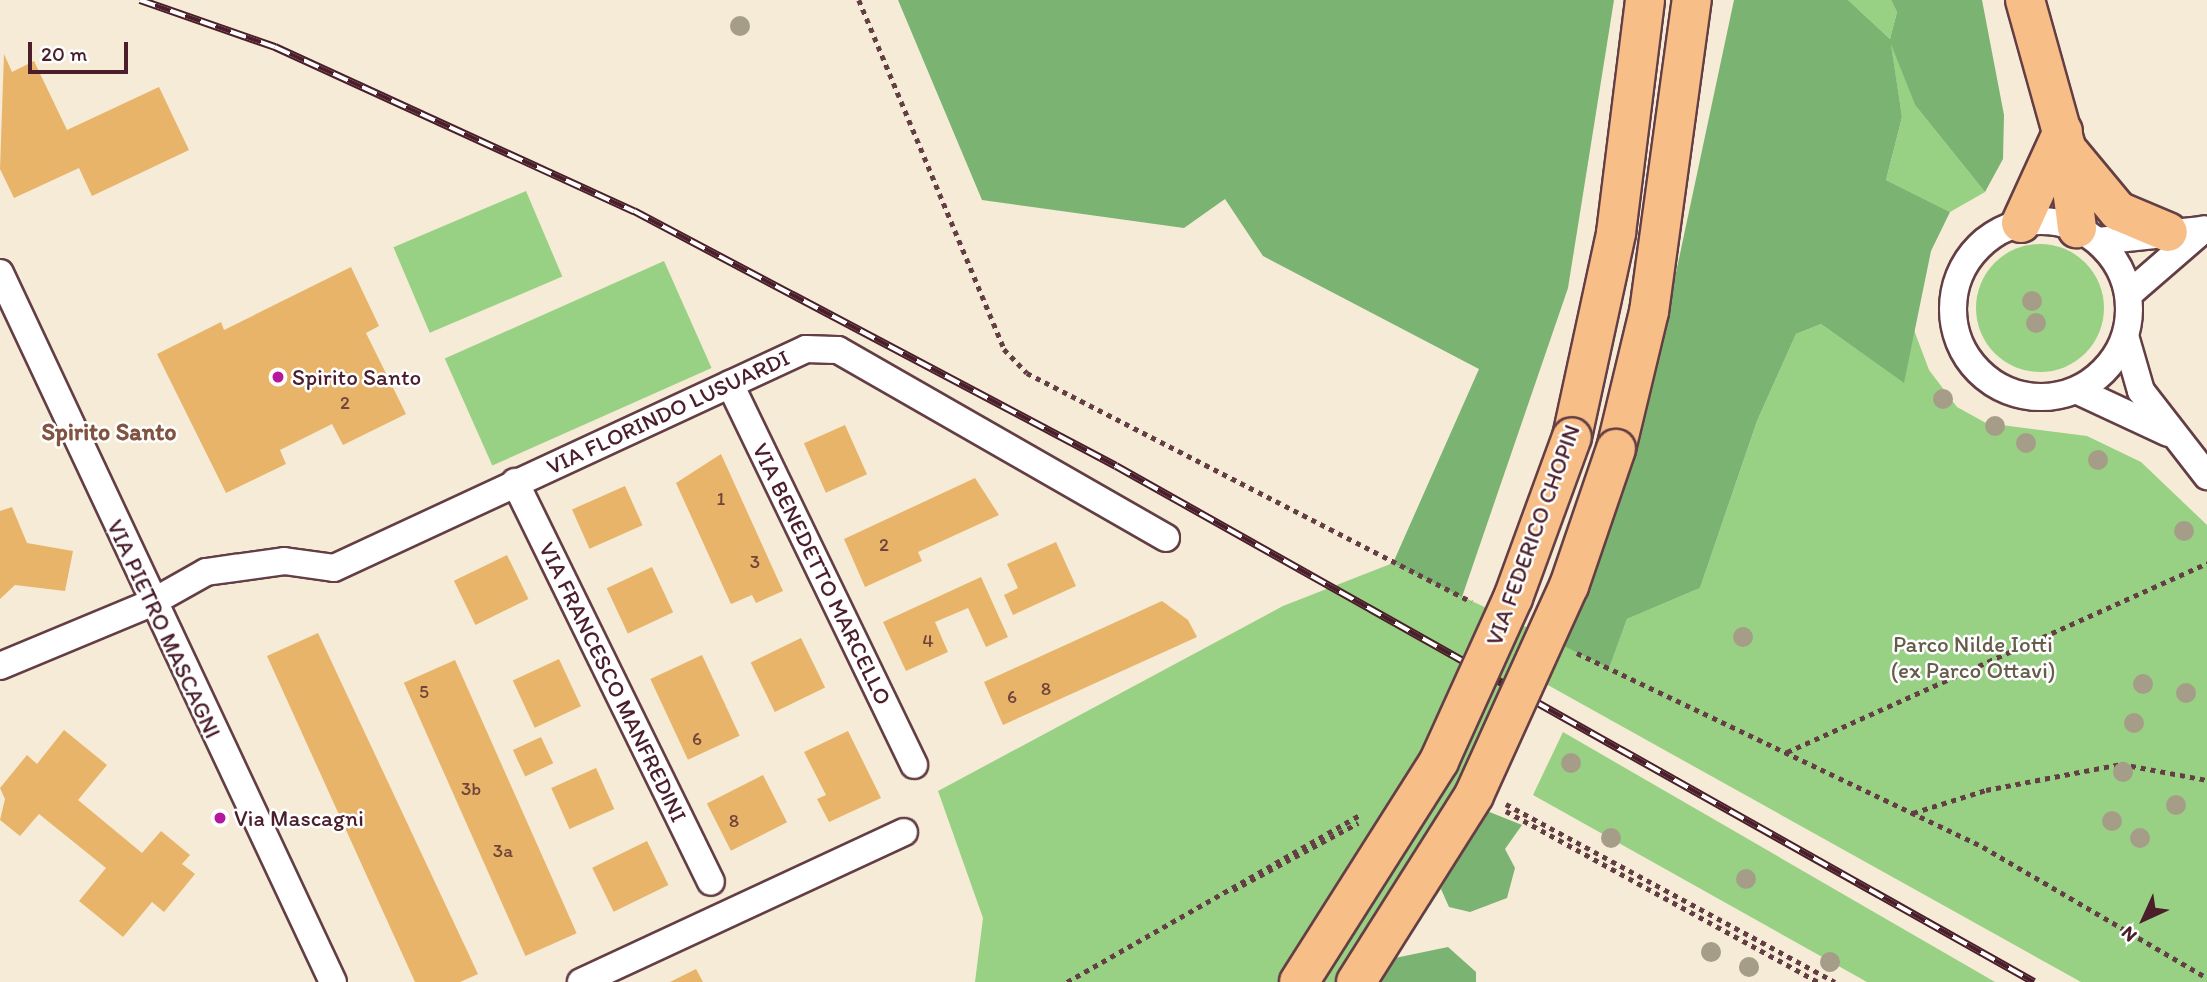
<!DOCTYPE html>
<style>
body{margin:0}
#map{position:relative;width:2207px;height:982px;overflow:hidden;background:#f5ebd6;font-family:Itim,sans-serif}
div>[style]{position:absolute}
[style*='--x']{left:calc(var(--x)*1px);top:calc(var(--y)*1px);width:calc(var(--w)*1px);rotate:calc(var(--a)*1deg)}
.green>*{inset:0;background:#98d184;transform-origin:0 0}
.round{border-radius:50%}
.forest>*{inset:0;background:#7ab372}
.building>*{inset:0;background:#e8b46a;transform-origin:0 0}
.path>*{height:4.5px;margin-top:-2.25px;transform-origin:0;background:repeating-linear-gradient(90deg,#643e45 0 5px,transparent 0 10px)}
.roads{filter:drop-shadow(2px 0 #643e45) drop-shadow(-2px 0 #643e45) drop-shadow(0 2px #643e45) drop-shadow(0 -2px #643e45)}
.minor>*{height:26px;margin:-13px;padding:0 13px;transform-origin:13px;border-radius:13px;background:#fff}
.minor>.ring{margin:-13px;padding:0;box-sizing:content-box;background:none;border:26px solid #fff;border-radius:50%}
.primary>*{height:38px;margin:-19px;padding:0 19px;transform-origin:19px;border-radius:19px;background:#f7be87}
.rail>*{height:8px;margin-top:-4px;transform-origin:0;background:repeating-linear-gradient(90deg,#fff 0 16px,#4a1f2b 0 32px);box-sizing:border-box;border-block:2px solid #4a1f2b}
.bridges{filter:drop-shadow(2px 0 #643e45) drop-shadow(-2px 0 #643e45) drop-shadow(0 2px #643e45) drop-shadow(0 -2px #643e45)}
.primary-bridge>*{height:38px;margin:-19px;padding:0 19px;transform-origin:19px;border-radius:19px;background:#f7be87}
.trees>*{width:20px;height:20px;margin:-10px;border-radius:50%;background:#a69d89}
.dots>*{width:19px;height:19px;translate:-50% -50%;box-sizing:border-box;border:4px solid #fff;border-radius:50%}
span{translate:-50% -50%;white-space:nowrap;text-align:center;line-height:1.15;-webkit-text-stroke:5px #fff;paint-order:stroke}
.number-label{font-size:19px;color:#72443b}
.number-label span{-webkit-text-stroke-width:0}
.poi-label{font-size:23px;color:#4a1f2b}
.left{translate:0 -50%;text-align:left}
.street-label{font-size:23px;color:#4a1f2b}
.park-label{font-size:23px;color:#655d4a}
.neighbourhood-label{font-size:24px;color:#815341;font-weight:700}
.north{position:absolute;left:2109px;top:884px;width:70px;height:70px;-webkit-text-stroke:5px #fff;paint-order:stroke;rotate:225deg;font-size:19px;font-weight:700;line-height:28px;text-align:center;color:#4a1f2b}
.north::after{content:'';display:block;margin:auto;width:24px;height:32px;background:#4a1f2b;clip-path:polygon(50% 0,100% 100%,50% 72%,0 100%)}
.scale{position:absolute;left:28px;top:42px;width:100px;height:32px;box-sizing:border-box;border:4px solid #4a1f2b;border-top:0;padding-left:9px;font-size:21px;line-height:24px;white-space:nowrap;color:#4a1f2b;-webkit-text-stroke:5px #fff;paint-order:stroke}
</style>
<div id="map">
<div class="green">
<i style="clip-path:polygon(1848px 0,1891px 0,1897px 12px,1890px 39px,1915px 105px,1985px 192px,1950px 212px,1886px 180px,1902px 117px,1890px 39px)"></i>
<i style="left:526px;top:191px;width:93px;height:144px;rotate:67deg"></i>
<i class="round" style="left:1976px;top:244px;width:128px;height:128px"></i>
<i style="left:664px;top:261px;width:117px;height:240px;rotate:66deg"></i>
<i style="clip-path:polygon(1821px 324px,1903px 382px,1914px 330px,1929px 370px,1957px 407px,1986px 423px,2087px 436px,2141px 462px,2207px 525px,2207px 982px,2081px 982px,1546px 684px,1441px 889px,1378px 982px,975px 982px,983px 918px,938px 791px,1283px 606px,1393px 563px,1609px 667px,1627px 619px,1700px 588px,1757px 421px,1796px 334px)"></i>
<i style="clip-path:polygon(1563px 732px,1995px 982px,1867px 982px,1533px 795px)"></i>
</div>
<div class="forest">
<i style="clip-path:polygon(898px 0,1614px 0,1568px 288px,1462px 597px,1393px 563px,1479px 369px,1263px 256px,1225px 199px,1184px 228px,982px 200px)"></i>
<i style="clip-path:polygon(1734px 0,1848px 0,1890px 39px,1897px 12px,1891px 0,1982px 0,2004px 115px,2003px 159px,1985px 192px,1915px 105px,1891px 44px,1902px 117px,1886px 180px,1950px 212px,1931px 251px,1904px 383px,1821px 324px,1796px 334px,1757px 421px,1700px 588px,1627px 619px,1609px 668px,1564px 646px,1630px 457px,1667px 315px)"></i>
<i style="clip-path:polygon(1482px 809px,1522px 825px,1505px 849px,1515px 868px,1507px 898px,1470px 912px,1449px 907px,1441px 889px)"></i>
<i style="clip-path:polygon(1448px 947px,1476px 972px,1476px 982px,1378px 982px,1395px 958px)"></i>
</div>
<div class="building">
<i style="clip-path:polygon(4px 54px,12px 72px,34px 61px,67px 130px,159px 87px,189px 150px,92px 196px,79px 168px,14px 198px,0 169px)"></i>
<i style="clip-path:polygon(351px 267px,379px 326px,366px 333px,406px 414px,343px 445px,332px 424px,280px 450px,286px 464px,226px 493px,157px 354px,221px 322px,224px 330px)"></i>
<i style="left:845px;top:425px;width:54px;height:45px;rotate:66deg"></i>
<i style="clip-path:polygon(721px 454px,783px 591px,756px 603px,752px 595px,731px 604px,676px 483px)"></i>
<i style="clip-path:polygon(975px 478px,999px 515px,918px 552px,922px 561px,865px 587px,844px 539px)"></i>
<i style="left:625px;top:486px;width:43px;height:58px;rotate:66deg"></i>
<i style="clip-path:polygon(12px 507px,27px 543px,73px 551px,65px 591px,15px 585px,0 599px,0 511px)"></i>
<i style="clip-path:polygon(1056px 542px,1076px 586px,1013px 615px,1004px 595px,1018px 588px,1007px 564px)"></i>
<i style="left:507px;top:555px;width:49px;height:59px;rotate:64deg"></i>
<i style="left:652px;top:567px;width:50px;height:50px;rotate:65deg"></i>
<i style="clip-path:polygon(981px 577px,1008px 637px,986px 647px,968px 608px,935px 622px,948px 652px,906px 671px,883px 622px)"></i>
<i style="clip-path:polygon(1162px 601px,1188px 620px,1197px 637px,1003px 725px,984px 682px)"></i>
<i style="clip-path:polygon(318px 633px,478px 974px,460px 982px,415px 982px,267px 656px)"></i>
<i style="left:801px;top:638px;width:55px;height:56px;rotate:64deg"></i>
<i style="left:702px;top:655px;width:89px;height:57px;rotate:65deg"></i>
<i style="left:559px;top:659px;width:52px;height:51px;rotate:65deg"></i>
<i style="left:455px;top:660px;width:299px;height:56px;rotate:66deg"></i>
<i style="clip-path:polygon(64px 730px,107px 765px,78px 800px,142px 853px,161px 831px,190px 855px,182px 864px,195px 874px,164px 912px,152px 902px,123px 937px,79px 901px,106px 868px,39px 814px,20px 836px,0 820px,5px 799px,0 788px,27px 755px,37px 764px)"></i>
<i style="clip-path:polygon(848px 731px,881px 798px,829px 822px,817px 799px,826px 795px,804px 752px)"></i>
<i style="left:541px;top:737px;width:29px;height:31px;rotate:65deg"></i>
<i style="left:596px;top:768px;width:45px;height:49px;rotate:66deg"></i>
<i style="left:763px;top:775px;width:53px;height:63px;rotate:63deg"></i>
<i style="left:647px;top:841px;width:49px;height:61px;rotate:64deg"></i>
<i style="clip-path:polygon(696px 969px,703px 982px,670px 982px)"></i>
</div>
<div class="path">
<i style="--x:859;--y:0;--w:378;--a:67.4"></i>
<i style="--x:1004;--y:349;--w:33;--a:46"></i>
<i style="--x:1027;--y:373;--w:500;--a:27.23"></i>
<i style="--x:1577;--y:653;--w:450;--a:25.5"></i>
<i style="--x:1983;--y:847;--w:259;--a:30.3"></i>
<i style="--x:1787;--y:752;--w:461;--a:-24.2"></i>
<i style="--x:1506;--y:804;--w:374;--a:28.4"></i>
<i style="--x:1506;--y:811;--w:356;--a:28.7"></i>
<i style="--x:1913;--y:813;--w:77;--a:-17.5"></i>
<i style="--x:1986;--y:790;--w:137;--a:-10.9"></i>
<i style="--x:2121;--y:764;--w:87;--a:10.5"></i>
<i style="--x:1233;--y:890;--w:142;--a:-28.2"></i>
<i style="--x:1067;--y:982;--w:339;--a:-29.7"></i>
</div>
<div class="roads">
<div class="minor">
<i class="ring" style="left:1953px;top:221px;width:150px;height:150px"></i>
<i style="--x:2098;--y:241;--w:105;--a:-6"></i>
<i style="--x:0;--y:273;--w:783;--a:64.84"></i>
<i style="--x:2129;--y:294;--w:99;--a:-40.9"></i>
<i style="--x:2126;--y:339;--w:54;--a:73.9"></i>
<i style="--x:2141;--y:391;--w:108;--a:52.2"></i>
<i style="--x:730;--y:384;--w:423;--a:64.2"></i>
<i style="--x:2078;--y:391;--w:99;--a:25"></i>
<i style="--x:515;--y:482;--w:445;--a:63.9"></i>
<i style="--x:0;--y:666;--w:164;--a:-22.6"></i>
<i style="--x:151;--y:603;--w:63;--a:-29.4"></i>
<i style="--x:206;--y:572;--w:79;--a:-8"></i>
<i style="--x:284;--y:561;--w:50;--a:8"></i>
<i style="--x:334;--y:568;--w:520;--a:-24.89"></i>
<i style="--x:806;--y:349;--w:32;--a:2"></i>
<i style="--x:838;--y:350;--w:378;--a:29.8"></i>
<i style="--x:581;--y:982;--w:356;--a:-24.9"></i>
</div>
<div class="primary">
<i style="--x:2025;--y:0;--w:156;--a:74.4"></i>
<i style="--x:2067;--y:150;--w:79;--a:82.7"></i>
<i style="--x:2069;--y:152;--w:77;--a:50.3"></i>
<i style="--x:2118;--y:211;--w:54;--a:22.8"></i>
<i style="--x:2021;--y:223;--w:101;--a:-65.5"></i>
<i style="--x:1572;--y:437;--w:209;--a:-77.8"></i>
<i style="--x:1616;--y:233;--w:235;--a:-82.9"></i>
<i style="--x:1616;--y:449;--w:141;--a:-76.5"></i>
<i style="--x:1649;--y:312;--w:315;--a:-82.2"></i>
</div>
</div>
<div class="rail">
<i style="--x:140;--y:0;--w:143;--a:19.2"></i>
<i style="--x:275;--y:47;--w:395;--a:24.6"></i>
<i style="--x:634;--y:211;--w:545;--a:27.88"></i>
<i style="--x:1116;--y:466;--w:1053;--a:29.34"></i>
</div>
<div class="bridges">
<div class="primary-bridge">
<i style="--x:1299;--y:982;--w:262;--a:-57.6"></i>
<i style="--x:1439;--y:761;--w:179;--a:-65.6"></i>
<i style="--x:1513;--y:598;--w:171;--a:-69.9"></i>
<i style="--x:1356;--y:982;--w:221;--a:-57.7"></i>
<i style="--x:1474;--y:795;--w:230;--a:-65.6"></i>
<i style="--x:1569;--y:586;--w:145;--a:-71.1"></i>
</div>
</div>
<div class="trees">
<i style="left:740px;top:26px"></i>
<i style="left:2032px;top:301px"></i>
<i style="left:2036px;top:323px"></i>
<i style="left:1943px;top:399px"></i>
<i style="left:1995px;top:426px"></i>
<i style="left:2026px;top:443px"></i>
<i style="left:2098px;top:460px"></i>
<i style="left:2184px;top:531px"></i>
<i style="left:1743px;top:637px"></i>
<i style="left:2143px;top:684px"></i>
<i style="left:2186px;top:693px"></i>
<i style="left:2134px;top:723px"></i>
<i style="left:1571px;top:763px"></i>
<i style="left:2123px;top:772px"></i>
<i style="left:2176px;top:805px"></i>
<i style="left:2112px;top:821px"></i>
<i style="left:1611px;top:838px"></i>
<i style="left:2140px;top:838px"></i>
<i style="left:1746px;top:879px"></i>
<i style="left:1711px;top:952px"></i>
<i style="left:1830px;top:962px"></i>
<i style="left:1749px;top:967px"></i>
</div>
<div class="dots">
<i style="left:278px;top:377px;background:#b5179e"></i>
<i style="left:220px;top:818px;background:#b5179e"></i>
</div>
<div class="number-label">
<span style="left:345px;top:403px">2</span>
<span style="left:721px;top:499px">1</span>
<span style="left:884px;top:545px">2</span>
<span style="left:755px;top:562px">3</span>
<span style="left:928px;top:641px">4</span>
<span style="left:1046px;top:689px">8</span>
<span style="left:424px;top:692px">5</span>
<span style="left:1012px;top:697px">6</span>
<span style="left:697px;top:739px">6</span>
<span style="left:471px;top:789px">3b</span>
<span style="left:734px;top:821px">8</span>
<span style="left:503px;top:851px">3a</span>
</div>
<div class="poi-label">
<span class="left" style="left:292px;top:377px">Spirito Santo</span>
<span class="left" style="left:234px;top:818px">Via Mascagni</span>
</div>
<div class="street-label">
<span style="left:668px;top:412px;rotate:-25deg">VIA FLORINDO LUSUARDI</span>
<span style="left:1533px;top:535px;rotate:-70deg">VIA FEDERICO CHOPIN</span>
<span style="left:822px;top:574px;rotate:64deg">VIA BENEDETTO MARCELLO</span>
<span style="left:164px;top:629px;rotate:65deg">VIA PIETRO MASCAGNI</span>
<span style="left:613px;top:682px;rotate:64deg">VIA FRANCESCO MANFREDINI</span>
</div>
<div class="park-label">
<span style="left:1973px;top:657px">Parco Nilde Iotti<br>(ex Parco Ottavi)</span>
</div>
<div class="neighbourhood-label">
<span style="left:109px;top:432px">Spirito Santo</span>
</div>
<div class="north">N</div>
<div class="scale">20 m</div>
</div>
